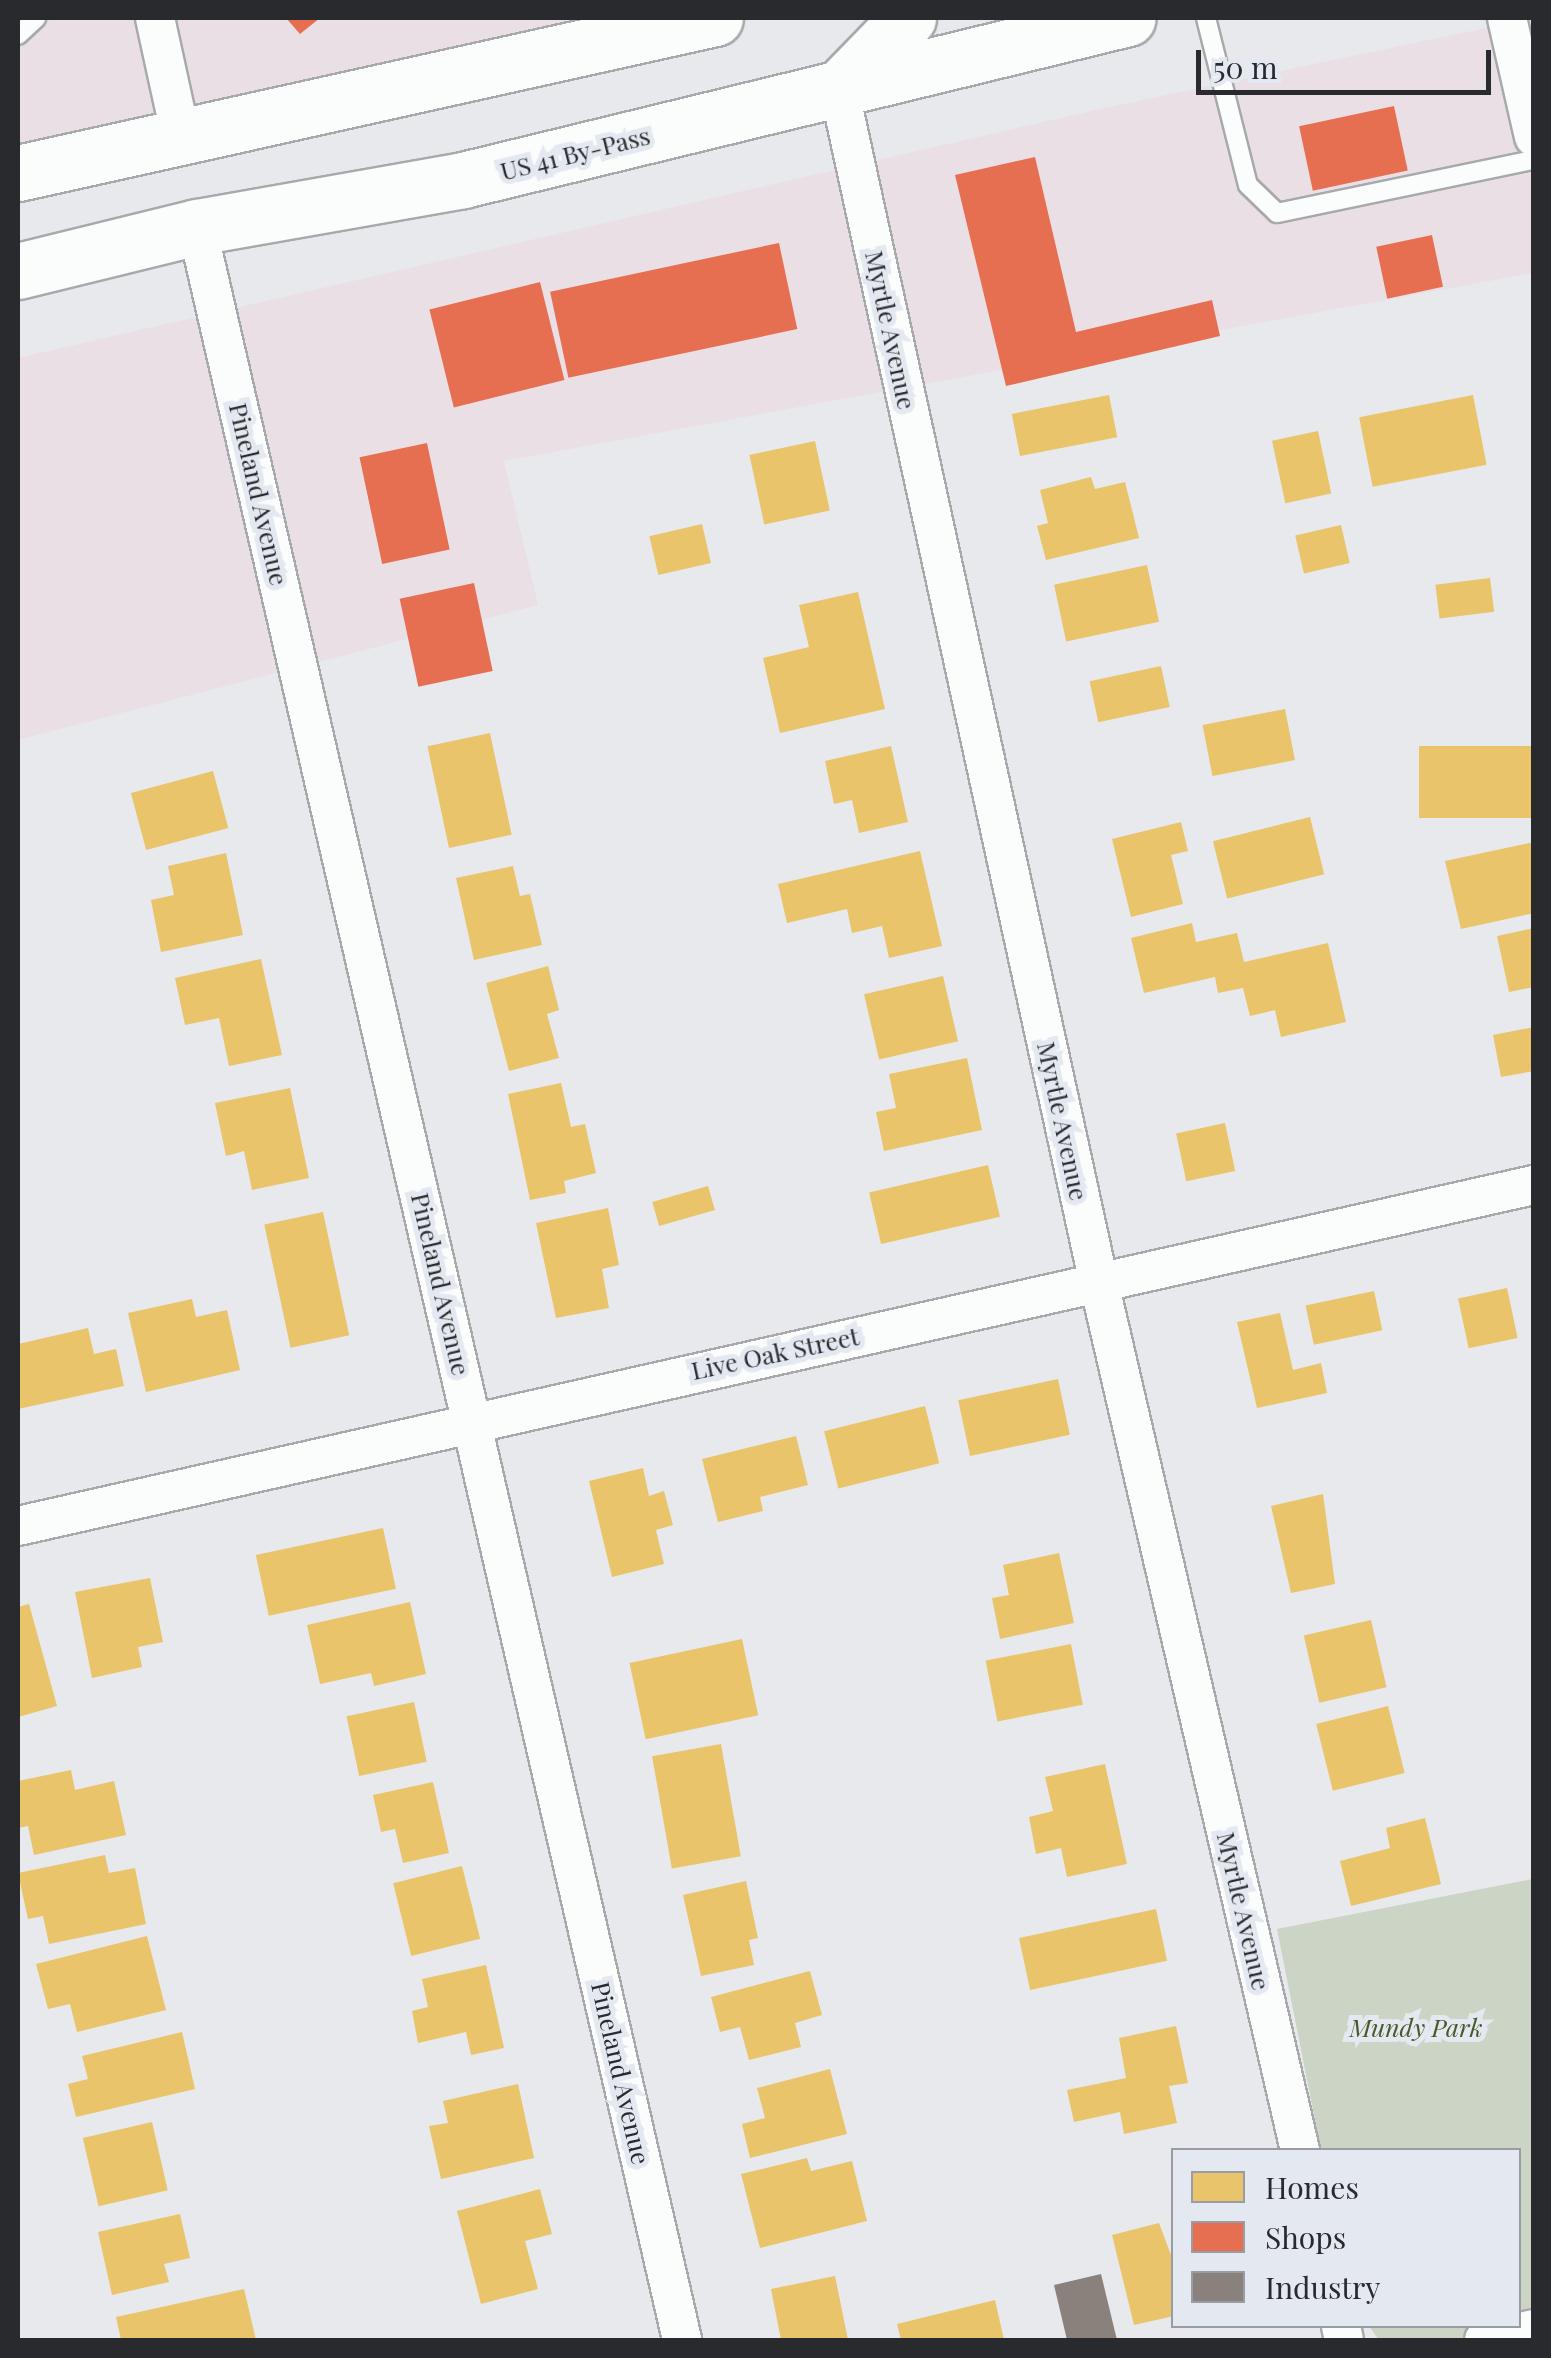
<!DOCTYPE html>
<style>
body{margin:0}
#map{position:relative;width:1551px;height:2358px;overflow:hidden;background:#e7e9ed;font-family:"Playfair Display",serif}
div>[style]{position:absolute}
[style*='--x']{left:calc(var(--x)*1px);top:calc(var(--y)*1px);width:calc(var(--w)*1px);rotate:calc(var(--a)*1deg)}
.commercial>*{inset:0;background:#ebdfe6}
.green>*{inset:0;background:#cbd4c5}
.homes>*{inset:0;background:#e9c46a;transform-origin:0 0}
.shops>*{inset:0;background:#e76f51;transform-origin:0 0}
.industry>*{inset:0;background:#8a817c}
.roads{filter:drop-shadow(2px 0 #a7a9ac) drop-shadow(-2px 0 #a7a9ac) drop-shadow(0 2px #a7a9ac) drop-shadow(0 -2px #a7a9ac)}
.lane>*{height:18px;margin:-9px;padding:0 9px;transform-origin:9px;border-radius:9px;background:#fbfcfc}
.street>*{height:38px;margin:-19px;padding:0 19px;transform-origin:19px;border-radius:19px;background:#fbfcfc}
.primary>*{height:55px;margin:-27.5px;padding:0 27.5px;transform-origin:27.5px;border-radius:27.5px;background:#fbfcfc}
span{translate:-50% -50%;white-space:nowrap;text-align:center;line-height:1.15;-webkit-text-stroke:10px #e4e8f0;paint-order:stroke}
.street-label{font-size:25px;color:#292a2d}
.park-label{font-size:25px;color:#455a29;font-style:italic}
.frame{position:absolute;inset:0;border:20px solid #292a2d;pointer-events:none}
.legend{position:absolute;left:1171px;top:2148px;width:350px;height:180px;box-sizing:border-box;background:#e4e8f0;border:2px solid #999ca2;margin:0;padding:12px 18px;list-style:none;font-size:30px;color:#292a2d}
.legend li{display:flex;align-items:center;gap:20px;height:50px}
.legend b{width:50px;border:2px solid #999ca2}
.scale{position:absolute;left:1196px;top:50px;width:295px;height:45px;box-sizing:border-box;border:5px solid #292a2d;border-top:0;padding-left:12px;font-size:30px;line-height:35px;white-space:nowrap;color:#292a2d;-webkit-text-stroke:8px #e4e8f0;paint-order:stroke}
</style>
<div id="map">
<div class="commercial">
<i style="clip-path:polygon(18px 18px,627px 18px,18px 192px)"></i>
<i style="clip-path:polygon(1533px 18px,1533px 273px,504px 461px,538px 605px,18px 740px,18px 358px,1100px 109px)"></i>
</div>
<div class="green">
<i style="clip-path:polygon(1533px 1879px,1533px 2330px,1488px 2340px,1379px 2340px,1369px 2326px,1518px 2326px,1518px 2150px,1321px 2150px,1277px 1929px)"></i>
</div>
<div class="homes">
<i style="left:1109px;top:395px;width:43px;height:99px;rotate:79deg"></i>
<i style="left:1473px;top:395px;width:71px;height:116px;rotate:79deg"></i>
<i style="left:1318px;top:431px;width:64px;height:47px;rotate:78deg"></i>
<i style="left:815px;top:441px;width:71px;height:67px;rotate:78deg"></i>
<i style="clip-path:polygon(1091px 477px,1095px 489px,1125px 482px,1139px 538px,1046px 560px,1037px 526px,1048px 523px,1040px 490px)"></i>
<i style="left:702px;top:524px;width:40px;height:54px;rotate:77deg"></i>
<i style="left:1341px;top:525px;width:39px;height:47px;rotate:77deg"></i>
<i style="left:1147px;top:565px;width:58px;height:95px;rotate:78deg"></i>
<i style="left:1490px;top:578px;width:34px;height:55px;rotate:83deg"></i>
<i style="clip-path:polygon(858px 592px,885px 709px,780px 733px,763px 658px,809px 647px,799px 605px)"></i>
<i style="left:1161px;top:666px;width:42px;height:73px;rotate:78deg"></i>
<i style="left:1285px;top:709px;width:52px;height:84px;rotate:79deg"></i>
<i style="left:490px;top:733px;width:104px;height:64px;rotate:78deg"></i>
<i style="clip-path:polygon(891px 746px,908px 822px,859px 833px,852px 800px,834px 804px,825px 761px)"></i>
<i style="left:1534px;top:746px;width:72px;height:115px;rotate:90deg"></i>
<i style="left:213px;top:771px;width:59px;height:85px;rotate:75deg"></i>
<i style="left:1310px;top:817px;width:59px;height:100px;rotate:76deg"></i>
<i style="clip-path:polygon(1181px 822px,1188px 851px,1171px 855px,1183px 904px,1131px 917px,1112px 839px)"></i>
<i style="clip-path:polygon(1534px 842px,1534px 913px,1461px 929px,1445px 861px)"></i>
<i style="clip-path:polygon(920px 851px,942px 946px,889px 958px,882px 926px,852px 933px,847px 909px,787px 923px,778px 884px)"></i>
<i style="clip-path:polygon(226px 853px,243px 935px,161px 952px,151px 900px,174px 895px,168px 866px)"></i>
<i style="clip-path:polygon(513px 866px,520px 896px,530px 894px,542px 945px,474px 960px,456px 878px)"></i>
<i style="clip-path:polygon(1192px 923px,1196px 942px,1237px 933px,1244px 962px,1328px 943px,1346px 1022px,1281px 1037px,1275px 1010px,1250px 1016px,1243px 988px,1218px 993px,1215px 977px,1144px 993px,1131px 938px)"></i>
<i style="clip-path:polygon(1534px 928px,1534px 987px,1509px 992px,1497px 936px)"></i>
<i style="clip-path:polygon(261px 959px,282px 1055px,229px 1066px,219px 1018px,185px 1025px,175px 978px)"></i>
<i style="clip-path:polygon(548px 966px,559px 1010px,547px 1014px,559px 1058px,509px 1071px,486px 983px)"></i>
<i style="left:943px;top:976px;width:67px;height:81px;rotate:77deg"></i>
<i style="clip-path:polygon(1534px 1027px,1534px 1071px,1501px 1077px,1493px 1035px)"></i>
<i style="clip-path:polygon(967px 1058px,982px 1130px,884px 1151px,876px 1112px,896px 1108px,889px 1074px)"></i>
<i style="clip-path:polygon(561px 1083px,571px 1127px,585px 1124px,596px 1173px,564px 1181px,566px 1193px,530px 1200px,508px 1094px)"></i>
<i style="clip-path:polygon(290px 1088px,309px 1178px,252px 1190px,244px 1151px,226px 1156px,215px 1103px)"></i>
<i style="left:1225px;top:1123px;width:49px;height:50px;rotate:78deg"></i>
<i style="left:988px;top:1165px;width:53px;height:122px;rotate:77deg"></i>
<i style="left:708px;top:1186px;width:25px;height:58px;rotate:74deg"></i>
<i style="clip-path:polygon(608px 1208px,619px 1265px,602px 1269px,609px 1308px,556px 1318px,536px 1223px)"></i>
<i style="left:323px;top:1212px;width:126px;height:60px;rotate:78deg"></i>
<i style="left:1507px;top:1288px;width:51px;height:50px;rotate:78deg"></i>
<i style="left:1374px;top:1291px;width:40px;height:70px;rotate:78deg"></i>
<i style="clip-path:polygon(192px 1299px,196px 1317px,227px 1310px,240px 1370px,146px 1392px,128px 1313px)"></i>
<i style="clip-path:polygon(1280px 1313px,1293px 1370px,1321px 1363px,1327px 1393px,1257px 1408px,1237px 1322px)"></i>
<i style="clip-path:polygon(88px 1328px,94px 1354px,116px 1349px,124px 1386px,18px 1409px,18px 1344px)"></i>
<i style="left:1058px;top:1379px;width:57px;height:102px;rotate:78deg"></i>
<i style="left:925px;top:1406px;width:59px;height:104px;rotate:76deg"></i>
<i style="clip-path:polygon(796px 1436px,808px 1485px,760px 1497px,763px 1511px,718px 1522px,702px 1459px)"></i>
<i style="clip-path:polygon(643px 1468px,649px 1496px,664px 1491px,673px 1525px,656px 1530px,664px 1564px,612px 1577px,589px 1481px)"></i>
<i style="clip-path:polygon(1323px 1494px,1335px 1584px,1291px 1593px,1271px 1506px)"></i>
<i style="left:383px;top:1528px;width:62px;height:130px;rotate:78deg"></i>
<i style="clip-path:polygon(1059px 1553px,1074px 1623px,1000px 1639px,992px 1598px,1009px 1595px,1003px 1565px)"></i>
<i style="clip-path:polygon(150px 1578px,163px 1642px,138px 1647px,142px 1667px,92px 1678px,75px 1592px)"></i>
<i style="clip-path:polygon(410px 1602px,426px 1674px,374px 1686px,371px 1673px,320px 1684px,307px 1625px)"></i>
<i style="clip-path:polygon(29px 1604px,57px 1706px,18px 1717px,18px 1607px)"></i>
<i style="left:1371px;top:1620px;width:69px;height:69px;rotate:77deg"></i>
<i style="left:742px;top:1639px;width:78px;height:115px;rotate:78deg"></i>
<i style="left:1071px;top:1644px;width:62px;height:87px;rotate:79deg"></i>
<i style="left:414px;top:1702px;width:61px;height:69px;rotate:78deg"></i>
<i style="left:1388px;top:1706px;width:69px;height:74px;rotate:76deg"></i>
<i style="left:721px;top:1744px;width:114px;height:70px;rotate:80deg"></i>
<i style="clip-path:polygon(1105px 1764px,1127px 1864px,1067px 1877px,1061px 1848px,1036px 1854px,1029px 1817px,1053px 1811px,1045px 1777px)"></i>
<i style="clip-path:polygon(71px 1770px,75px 1790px,114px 1781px,126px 1835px,34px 1855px,28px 1826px,18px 1828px,18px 1781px)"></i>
<i style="clip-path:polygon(433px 1782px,449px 1853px,403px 1863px,395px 1829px,381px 1832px,373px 1795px)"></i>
<i style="clip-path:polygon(1425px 1818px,1441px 1884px,1351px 1906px,1340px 1861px,1390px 1848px,1386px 1828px)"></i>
<i style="clip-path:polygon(105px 1855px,109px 1873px,135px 1868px,146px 1924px,49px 1944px,43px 1916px,28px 1919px,18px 1873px)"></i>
<i style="left:462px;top:1866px;width:75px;height:71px;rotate:76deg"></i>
<i style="clip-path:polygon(746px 1881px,758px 1938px,749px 1940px,754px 1965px,701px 1976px,683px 1895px)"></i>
<i style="left:1156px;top:1909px;width:53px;height:140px;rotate:78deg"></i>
<i style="clip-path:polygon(147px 1936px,166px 2010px,77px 2032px,70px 2004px,48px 2009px,36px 1964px)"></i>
<i style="clip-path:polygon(486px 1965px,504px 2048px,471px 2055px,466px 2032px,418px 2043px,412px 2011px,428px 2007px,422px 1979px)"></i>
<i style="clip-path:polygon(810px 1971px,822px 2015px,795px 2023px,801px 2047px,749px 2060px,740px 2027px,720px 2032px,711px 1997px)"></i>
<i style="clip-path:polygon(1176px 2026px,1188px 2083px,1169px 2086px,1177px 2123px,1124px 2134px,1120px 2112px,1074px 2122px,1067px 2090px,1126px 2078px,1119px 2038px)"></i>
<i style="clip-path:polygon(182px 2032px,195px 2089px,76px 2117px,68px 2084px,88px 2079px,82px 2056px)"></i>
<i style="clip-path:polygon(830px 2069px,847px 2134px,750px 2158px,742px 2124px,765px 2118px,757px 2088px)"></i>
<i style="clip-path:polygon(518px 2084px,534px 2158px,441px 2179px,429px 2126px,448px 2123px,443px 2101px)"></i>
<i style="left:152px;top:2122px;width:70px;height:71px;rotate:77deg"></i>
<i style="clip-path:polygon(807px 2158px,811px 2171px,852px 2161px,867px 2221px,760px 2248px,741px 2174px)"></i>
<i style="clip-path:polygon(540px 2189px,552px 2234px,525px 2241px,538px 2289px,481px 2304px,457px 2211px)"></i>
<i style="clip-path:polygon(180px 2214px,190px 2258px,164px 2264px,169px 2282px,112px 2295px,98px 2232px)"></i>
<i style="clip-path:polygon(1159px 2223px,1174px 2263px,1174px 2316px,1134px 2325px,1112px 2235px)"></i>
<i style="clip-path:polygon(835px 2276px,848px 2340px,781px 2340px,771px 2289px)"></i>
<i style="clip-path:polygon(244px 2289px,256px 2340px,121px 2340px,116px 2317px)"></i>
<i style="clip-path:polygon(995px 2300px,1004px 2340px,901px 2340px,897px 2324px)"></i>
</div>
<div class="shops">
<i style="clip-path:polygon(286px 18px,320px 18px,300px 34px)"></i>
<i style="left:1394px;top:106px;width:66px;height:97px;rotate:78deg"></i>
<i style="clip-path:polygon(1035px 157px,1076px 332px,1212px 300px,1220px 336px,1006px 386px,955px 175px)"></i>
<i style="left:1432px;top:235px;width:53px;height:57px;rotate:78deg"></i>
<i style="left:779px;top:243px;width:88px;height:234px;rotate:78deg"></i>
<i style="left:540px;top:282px;width:101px;height:114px;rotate:76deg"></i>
<i style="left:427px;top:443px;width:109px;height:69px;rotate:78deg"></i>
<i style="left:474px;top:583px;width:90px;height:76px;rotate:78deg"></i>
</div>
<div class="industry">
<i style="clip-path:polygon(1101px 2274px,1117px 2340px,1067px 2340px,1054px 2285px)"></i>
</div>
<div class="roads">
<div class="lane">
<i style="--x:1206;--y:18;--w:172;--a:75.9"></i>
<i style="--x:1248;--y:185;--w:40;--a:44"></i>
<i style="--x:1277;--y:213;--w:262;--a:-11.7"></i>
<i style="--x:18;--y:35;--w:25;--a:-43"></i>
</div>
<div class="street">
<i style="--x:155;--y:18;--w:118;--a:77.7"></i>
<i style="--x:1507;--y:18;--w:122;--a:77.2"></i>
<i style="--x:839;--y:89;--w:1222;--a:77.72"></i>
<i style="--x:1099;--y:1283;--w:890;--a:76.95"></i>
<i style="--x:197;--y:227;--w:2168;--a:77.07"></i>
<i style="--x:18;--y:1526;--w:1554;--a:-12.68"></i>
<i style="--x:1341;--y:2326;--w:14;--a:78"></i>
<i style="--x:1484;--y:2340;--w:51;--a:-12.4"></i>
</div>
<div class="primary">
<i style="--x:839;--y:89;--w:99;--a:-45.8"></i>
<i style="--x:18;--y:173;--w:714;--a:-12.54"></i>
<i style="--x:18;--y:271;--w:184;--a:-13.8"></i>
<i style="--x:197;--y:227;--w:270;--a:-10"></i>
<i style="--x:463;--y:180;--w:684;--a:-13.69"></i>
</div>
</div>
<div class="street-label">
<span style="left:575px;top:153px;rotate:-14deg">US 41 By-Pass</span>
<span style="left:891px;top:330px;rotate:78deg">Myrtle Avenue</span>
<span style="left:259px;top:494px;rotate:77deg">Pineland Avenue</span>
<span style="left:1063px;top:1121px;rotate:78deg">Myrtle Avenue</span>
<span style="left:441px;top:1284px;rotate:77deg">Pineland Avenue</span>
<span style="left:775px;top:1353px;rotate:-12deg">Live Oak Street</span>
<span style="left:1244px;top:1911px;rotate:77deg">Myrtle Avenue</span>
<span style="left:621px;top:2073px;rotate:77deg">Pineland Avenue</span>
</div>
<div class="park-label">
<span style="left:1416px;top:2027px">Mundy Park</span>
</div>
<div class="frame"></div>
<ul class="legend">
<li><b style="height:28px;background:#e9c46a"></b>Homes</li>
<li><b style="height:28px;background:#e76f51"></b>Shops</li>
<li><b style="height:28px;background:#8a817c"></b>Industry</li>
</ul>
<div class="scale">50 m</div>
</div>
